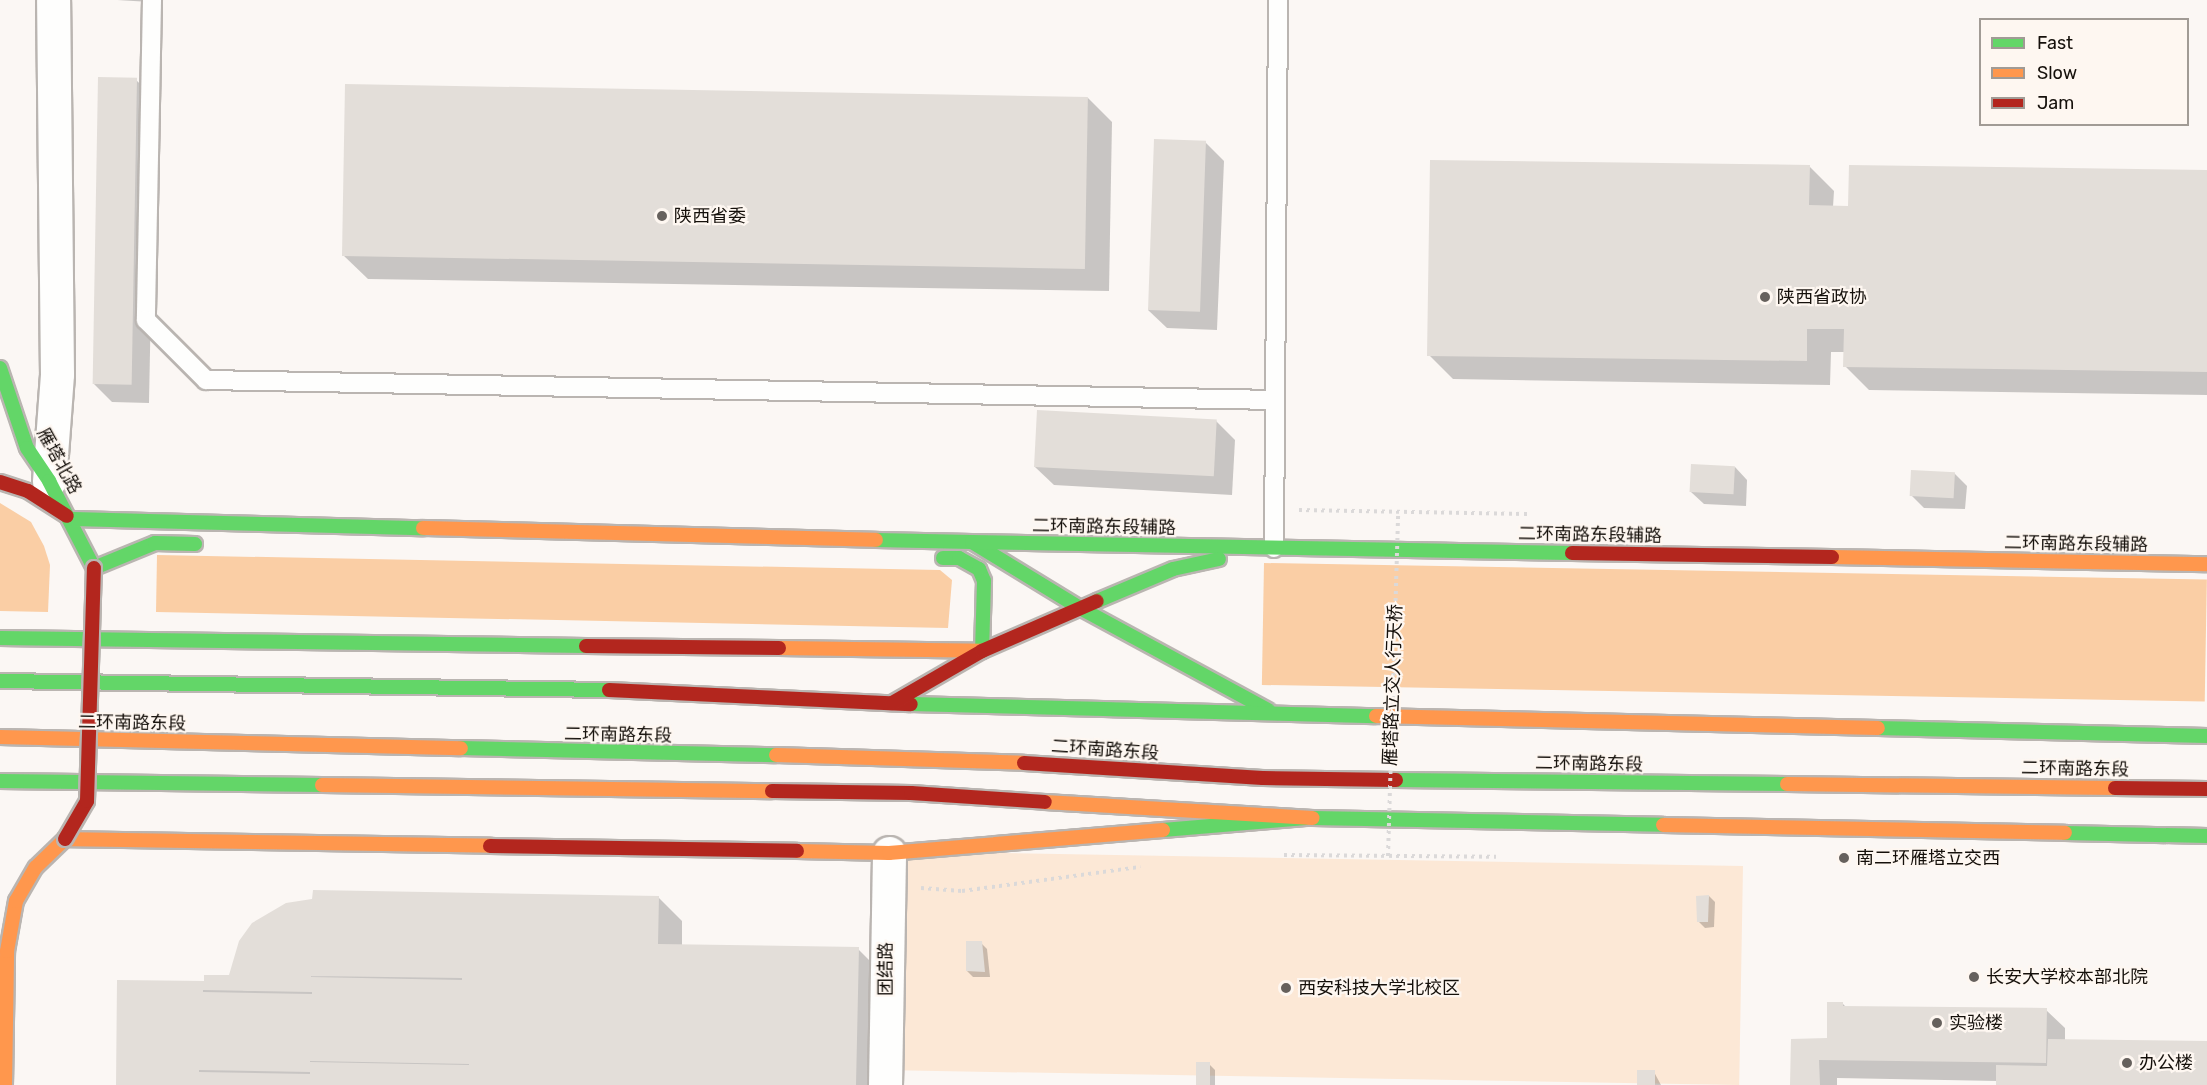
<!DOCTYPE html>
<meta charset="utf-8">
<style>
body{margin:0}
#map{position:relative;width:2207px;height:1085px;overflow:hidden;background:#fbf7f4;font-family:Rubik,"Noto Sans SC",sans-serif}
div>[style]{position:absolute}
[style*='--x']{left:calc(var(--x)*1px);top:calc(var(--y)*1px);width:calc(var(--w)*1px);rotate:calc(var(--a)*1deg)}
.green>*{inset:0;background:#fce8d6;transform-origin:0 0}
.forest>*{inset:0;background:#facea5;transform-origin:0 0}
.shadow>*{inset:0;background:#0003}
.building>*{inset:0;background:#e3ded9;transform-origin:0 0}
.path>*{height:4px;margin-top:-2px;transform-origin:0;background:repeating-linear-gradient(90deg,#dbd9d9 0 3px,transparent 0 7.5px)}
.roads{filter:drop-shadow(2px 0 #bab5b1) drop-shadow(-2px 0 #bab5b1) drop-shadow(0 2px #bab5b1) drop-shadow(0 -2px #bab5b1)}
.lane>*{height:18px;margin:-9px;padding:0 9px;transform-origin:9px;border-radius:9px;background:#fefefd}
.street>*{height:33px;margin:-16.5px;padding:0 16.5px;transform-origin:16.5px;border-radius:16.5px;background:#fefefd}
.fast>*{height:14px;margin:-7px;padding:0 7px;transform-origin:7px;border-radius:7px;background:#63d668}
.slow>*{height:14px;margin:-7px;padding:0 7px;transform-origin:7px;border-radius:7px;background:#ff974d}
.jam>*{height:14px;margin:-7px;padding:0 7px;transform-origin:7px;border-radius:7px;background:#b3261e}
.path-bridge>*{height:4px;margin-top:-2px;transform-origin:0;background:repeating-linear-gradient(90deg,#dbd9d9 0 3px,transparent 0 7.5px)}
.bridges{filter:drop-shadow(2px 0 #bab5b1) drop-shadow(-2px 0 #bab5b1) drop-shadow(0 2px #bab5b1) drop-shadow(0 -2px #bab5b1)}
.jam-bridge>*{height:14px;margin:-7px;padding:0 7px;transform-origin:7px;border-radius:7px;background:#b3261e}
.dots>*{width:16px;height:16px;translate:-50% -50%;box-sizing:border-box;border:3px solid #fef7f1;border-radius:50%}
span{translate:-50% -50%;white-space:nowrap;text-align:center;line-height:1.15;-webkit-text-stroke:4.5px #fef7f1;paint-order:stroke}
.poi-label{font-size:18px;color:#15100b}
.left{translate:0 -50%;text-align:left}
.street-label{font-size:18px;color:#15100b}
.legend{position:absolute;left:1979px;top:18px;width:210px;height:108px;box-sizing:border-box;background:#fef7f1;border:2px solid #a19b95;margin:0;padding:8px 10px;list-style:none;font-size:18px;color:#15100b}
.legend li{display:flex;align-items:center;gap:12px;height:30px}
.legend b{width:30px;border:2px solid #a19b95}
</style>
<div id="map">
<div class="green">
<i style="left:1743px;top:866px;width:219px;height:857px;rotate:91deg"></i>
</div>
<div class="forest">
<i style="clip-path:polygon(0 503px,31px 522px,44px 546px,50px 565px,48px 612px,0 611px)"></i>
<i style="clip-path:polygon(157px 555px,940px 570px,952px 580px,948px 628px,156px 612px)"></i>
<i style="left:1264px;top:563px;width:943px;height:122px;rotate:1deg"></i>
</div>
<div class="shadow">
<i style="clip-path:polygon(117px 0,150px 0,150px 2px)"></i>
<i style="clip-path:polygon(136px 80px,155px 98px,149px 403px,112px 402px,93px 383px)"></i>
<i style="clip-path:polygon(1088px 98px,1112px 122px,1109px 291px,368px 279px,343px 255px)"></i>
<i style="clip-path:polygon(1205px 142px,1224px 161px,1217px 330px,1167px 328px,1148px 310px)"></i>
<i style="clip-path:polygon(1810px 167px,1834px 191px,1833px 207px,1850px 208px,2207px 171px,2207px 395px,1869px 390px,1845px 366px,1845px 352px,1831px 352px,1830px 385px,1453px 379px,1429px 355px)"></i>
<i style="clip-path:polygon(1216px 421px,1235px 440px,1232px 495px,1054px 485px,1035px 467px)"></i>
<i style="clip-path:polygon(1735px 467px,1747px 480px,1746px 506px,1704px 504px,1691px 492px)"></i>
<i style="clip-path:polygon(1954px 473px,1967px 486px,1965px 509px,1924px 508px,1911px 495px)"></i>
<i style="clip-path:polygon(1709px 896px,1715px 902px,1714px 927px,1705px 928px,1699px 922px)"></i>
<i style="clip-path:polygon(658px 897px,682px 921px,682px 945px,858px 949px,882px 973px,880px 1085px,118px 1085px,206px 983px)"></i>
<i style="clip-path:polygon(981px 943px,987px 949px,990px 977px,973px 977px,967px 971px)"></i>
<i style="clip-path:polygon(1842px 1003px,1846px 1007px,2046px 1010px,2065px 1028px,2065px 1041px,2207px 1045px,2207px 1085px,1997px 1085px,1998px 1081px,1837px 1078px,1837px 1085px,1791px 1085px,1828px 1039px)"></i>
<i style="clip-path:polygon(1209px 1064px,1215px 1070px,1215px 1085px,1197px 1085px)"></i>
<i style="clip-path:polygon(1654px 1072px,1661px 1085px,1640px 1085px)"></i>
</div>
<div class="building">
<i style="left:98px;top:77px;width:39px;height:307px;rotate:1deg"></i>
<i style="left:345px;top:84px;width:743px;height:172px;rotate:1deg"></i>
<i style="left:1154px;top:139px;width:52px;height:171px;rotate:2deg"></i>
<i style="clip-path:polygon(1430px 160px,1810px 165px,1809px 205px,1848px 206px,1849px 165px,2207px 170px,2207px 372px,1843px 367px,1844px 329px,1807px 329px,1807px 361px,1427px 356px)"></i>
<i style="left:1037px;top:410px;width:180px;height:57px;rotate:3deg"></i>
<i style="left:1691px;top:464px;width:44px;height:28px;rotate:3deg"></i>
<i style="left:1911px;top:470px;width:44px;height:26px;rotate:3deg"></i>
<i style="clip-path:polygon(evenodd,313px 890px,659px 896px,658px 944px,859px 947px,856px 1085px,116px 1085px,117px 980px,204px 981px,204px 975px,229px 975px,239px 941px,252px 923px,286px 903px,312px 899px,313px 890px,311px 976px,462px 978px,462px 980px,311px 977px,311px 976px,313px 890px,203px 990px,312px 992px,312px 994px,203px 992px,203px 990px,313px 890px,310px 1061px,469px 1064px,469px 1065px,310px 1062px,310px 1061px,313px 890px,199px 1070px,310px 1072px,310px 1074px,199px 1072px,199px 1070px)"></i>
<i style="clip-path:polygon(1709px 895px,1708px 922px,1697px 922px,1696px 896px)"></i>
<i style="clip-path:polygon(966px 941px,982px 941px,985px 972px,966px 971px)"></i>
<i style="clip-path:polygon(1827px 1002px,1843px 1002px,1843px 1006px,2047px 1008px,2046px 1063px,1819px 1060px,1820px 1085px,1790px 1085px,1791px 1039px,1827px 1038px)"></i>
<i style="clip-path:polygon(2048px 1039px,2207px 1041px,2207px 1085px,1996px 1085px,1996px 1065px,2047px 1066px)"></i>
<i style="left:1196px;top:1062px;width:14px;height:23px"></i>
<i style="left:1637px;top:1070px;width:18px;height:15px"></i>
</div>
<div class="path">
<i style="--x:1299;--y:510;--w:231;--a:1"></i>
<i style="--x:1284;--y:855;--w:212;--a:0.5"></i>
<i style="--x:921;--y:888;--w:41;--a:4.2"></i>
<i style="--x:962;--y:891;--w:180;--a:-7.7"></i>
</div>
<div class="roads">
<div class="lane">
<i style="--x:152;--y:0;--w:320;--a:91.1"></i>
<i style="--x:146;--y:320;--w:85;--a:45"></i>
<i style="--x:206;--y:380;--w:1068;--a:1.07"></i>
<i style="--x:1274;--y:548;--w:548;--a:-89.58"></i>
</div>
<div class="street">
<i style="--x:49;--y:481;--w:107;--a:-85.7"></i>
<i style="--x:57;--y:374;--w:374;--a:-90.6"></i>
<i style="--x:885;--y:1085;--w:232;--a:-89"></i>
</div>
<div class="fast">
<i style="--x:0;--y:368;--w:84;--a:71.4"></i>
<i style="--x:27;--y:448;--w:40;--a:56"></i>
<i style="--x:49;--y:481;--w:98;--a:62.7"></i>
<i style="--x:71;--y:519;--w:352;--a:1.5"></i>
<i style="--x:876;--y:540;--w:96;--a:1.2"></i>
<i style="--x:972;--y:542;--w:127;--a:31.4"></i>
<i style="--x:1080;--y:608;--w:214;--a:28.5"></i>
<i style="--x:972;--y:542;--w:600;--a:1.05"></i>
<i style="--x:943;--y:558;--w:16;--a:0"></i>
<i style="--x:959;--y:558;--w:23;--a:29"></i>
<i style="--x:979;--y:569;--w:13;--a:67"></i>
<i style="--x:984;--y:581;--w:70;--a:91.6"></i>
<i style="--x:94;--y:568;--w:66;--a:-22.3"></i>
<i style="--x:155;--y:543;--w:40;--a:1.4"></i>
<i style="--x:1097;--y:601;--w:82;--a:-22.8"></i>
<i style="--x:1173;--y:569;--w:47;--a:-12.3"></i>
<i style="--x:0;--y:638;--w:586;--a:0.78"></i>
<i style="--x:0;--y:681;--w:609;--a:0.85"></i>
<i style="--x:911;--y:704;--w:465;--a:1.5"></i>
<i style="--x:1878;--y:728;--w:329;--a:1.4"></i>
<i style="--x:461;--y:748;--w:315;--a:1.3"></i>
<i style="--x:1396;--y:780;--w:391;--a:0.6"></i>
<i style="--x:0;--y:781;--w:322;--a:0.7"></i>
<i style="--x:1313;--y:818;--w:350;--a:1.1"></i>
<i style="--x:1163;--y:830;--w:143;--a:-4.8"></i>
<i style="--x:2065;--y:833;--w:142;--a:1.2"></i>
</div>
<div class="slow">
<i style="--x:423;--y:528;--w:453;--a:1.5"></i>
<i style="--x:1832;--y:557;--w:375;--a:1.1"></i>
<i style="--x:779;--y:648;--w:203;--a:0.8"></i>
<i style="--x:1376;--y:716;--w:502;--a:1.37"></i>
<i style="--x:0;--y:737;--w:461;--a:1.4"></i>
<i style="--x:776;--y:755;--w:248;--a:1.8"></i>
<i style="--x:1787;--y:784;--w:328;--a:0.7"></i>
<i style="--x:322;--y:785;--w:450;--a:0.8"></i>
<i style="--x:1045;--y:802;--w:268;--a:3.4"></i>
<i style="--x:1663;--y:825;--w:402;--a:1.1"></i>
<i style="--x:65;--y:839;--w:425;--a:0.9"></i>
<i style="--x:797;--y:851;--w:92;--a:1.2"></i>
<i style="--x:889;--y:853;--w:275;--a:-4.8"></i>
<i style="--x:5;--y:1085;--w:134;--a:-89.1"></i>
<i style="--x:7;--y:951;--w:51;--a:-79.8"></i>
<i style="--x:16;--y:901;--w:39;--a:-60"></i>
<i style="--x:36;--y:867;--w:40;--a:-44"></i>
</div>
<div class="jam">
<i style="--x:0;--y:482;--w:29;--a:18"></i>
<i style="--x:28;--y:491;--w:46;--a:32.7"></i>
<i style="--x:1572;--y:553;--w:260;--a:0.9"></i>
<i style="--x:586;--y:646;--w:193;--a:0.6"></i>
<i style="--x:609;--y:690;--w:302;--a:2.7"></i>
<i style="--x:892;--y:703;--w:104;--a:-30"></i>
<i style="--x:982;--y:651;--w:125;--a:-23.5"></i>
<i style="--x:1024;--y:763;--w:239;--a:3.6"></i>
<i style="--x:1263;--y:778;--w:133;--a:0.9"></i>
<i style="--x:2115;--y:788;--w:92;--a:0.6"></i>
<i style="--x:772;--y:791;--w:139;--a:0.8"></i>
<i style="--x:911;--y:793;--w:134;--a:3.8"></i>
<i style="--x:490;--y:846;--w:307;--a:0.9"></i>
</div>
</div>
<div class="path-bridge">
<i style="--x:1388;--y:856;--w:343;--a:-88.3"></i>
</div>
<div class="bridges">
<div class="jam-bridge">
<i style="--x:65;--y:839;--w:44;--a:-59.9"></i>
<i style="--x:87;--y:801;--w:233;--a:-88.3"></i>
</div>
</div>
<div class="dots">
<i style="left:662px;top:216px;background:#66615d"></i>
<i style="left:1765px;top:297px;background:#66615d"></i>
<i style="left:1844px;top:858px;background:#66615d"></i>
<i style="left:1974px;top:977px;background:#66615d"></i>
<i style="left:1286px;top:988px;background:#66615d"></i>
<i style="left:1937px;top:1023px;background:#66615d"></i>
<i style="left:2127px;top:1063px;background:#66615d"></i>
</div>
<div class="poi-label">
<span class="left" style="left:674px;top:216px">陕西省委</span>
<span class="left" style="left:1777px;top:297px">陕西省政协</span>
<span class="left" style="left:1856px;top:858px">南二环雁塔立交西</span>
<span class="left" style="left:1986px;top:977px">长安大学校本部北院</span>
<span class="left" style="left:1298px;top:988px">西安科技大学北校区</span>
<span class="left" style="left:1949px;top:1023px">实验楼</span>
<span class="left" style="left:2139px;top:1063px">办公楼</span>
</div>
<div class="street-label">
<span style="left:59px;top:461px;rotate:61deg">雁塔北路</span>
<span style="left:1104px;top:527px;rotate:1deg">二环南路东段辅路</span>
<span style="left:1590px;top:535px;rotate:1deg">二环南路东段辅路</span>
<span style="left:2076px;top:544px;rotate:1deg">二环南路东段辅路</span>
<span style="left:1393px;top:685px;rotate:-88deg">雁塔路立交人行天桥</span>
<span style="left:132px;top:723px;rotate:1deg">二环南路东段</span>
<span style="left:618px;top:735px;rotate:1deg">二环南路东段</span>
<span style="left:1105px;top:750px;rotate:4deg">二环南路东段</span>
<span style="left:1589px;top:764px;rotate:1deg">二环南路东段</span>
<span style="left:2075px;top:769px;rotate:1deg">二环南路东段</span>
<span style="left:886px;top:969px;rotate:-90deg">团结路</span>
</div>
<ul class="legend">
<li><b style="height:8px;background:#63d668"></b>Fast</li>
<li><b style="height:8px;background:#ff974d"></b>Slow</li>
<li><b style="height:8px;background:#b3261e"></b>Jam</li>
</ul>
</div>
